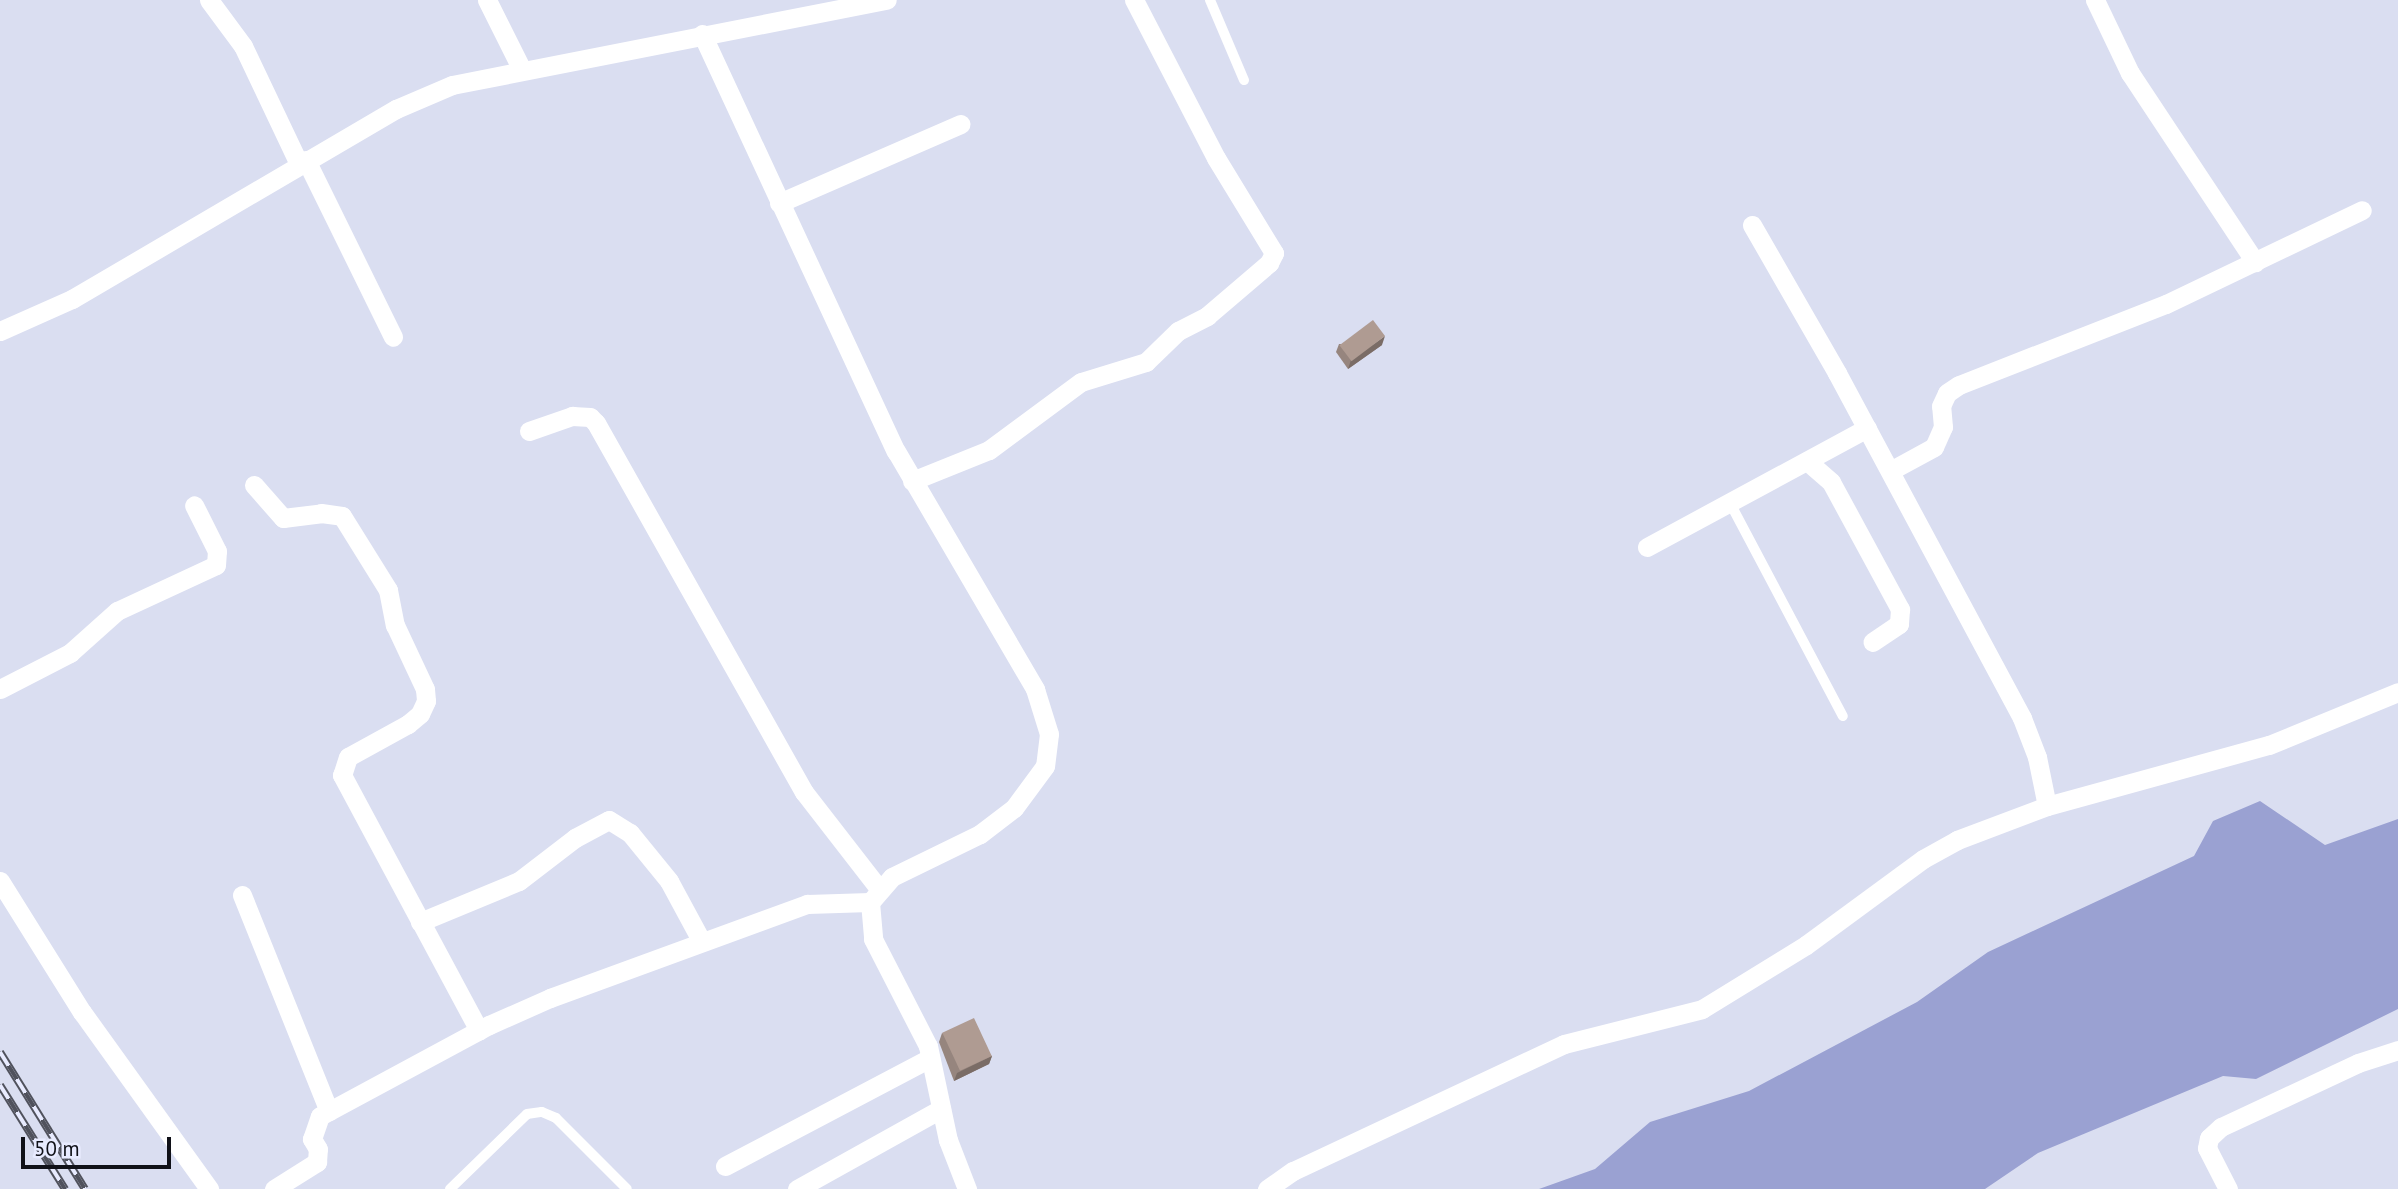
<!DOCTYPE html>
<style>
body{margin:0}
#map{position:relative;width:2398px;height:1189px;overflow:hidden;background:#dadef1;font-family:"PT Sans",sans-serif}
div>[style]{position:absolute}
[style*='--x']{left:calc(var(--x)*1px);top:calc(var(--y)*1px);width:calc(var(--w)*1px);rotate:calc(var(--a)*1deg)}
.water>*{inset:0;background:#9aa1d2}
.lane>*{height:10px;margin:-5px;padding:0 5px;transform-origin:5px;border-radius:5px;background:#fff}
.street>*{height:19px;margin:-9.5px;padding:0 9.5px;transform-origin:9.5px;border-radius:9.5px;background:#fff}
.rail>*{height:8px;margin-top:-4px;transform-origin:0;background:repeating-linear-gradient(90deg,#e8ebff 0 16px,#50525d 0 32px);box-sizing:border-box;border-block:2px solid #50525d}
.wall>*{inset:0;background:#96857e}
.shaded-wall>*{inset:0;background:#7a6c66}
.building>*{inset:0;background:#af9b92;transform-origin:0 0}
span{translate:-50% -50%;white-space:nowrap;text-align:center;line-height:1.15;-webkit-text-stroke:6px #e8ebff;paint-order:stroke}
.scale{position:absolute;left:21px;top:1137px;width:150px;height:32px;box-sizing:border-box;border:4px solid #101118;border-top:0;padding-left:9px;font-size:21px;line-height:24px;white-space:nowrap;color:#101118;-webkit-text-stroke:5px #e8ebff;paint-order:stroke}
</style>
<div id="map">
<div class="water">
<i style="clip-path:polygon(2260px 801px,2325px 845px,2398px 819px,2398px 1009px,2256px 1079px,2223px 1076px,2038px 1153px,1985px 1189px,1539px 1189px,1595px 1169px,1650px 1122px,1749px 1091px,1917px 1002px,1988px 952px,2194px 856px,2213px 821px)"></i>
</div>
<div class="lane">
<i style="--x:1210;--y:0;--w:87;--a:67"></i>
<i style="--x:1730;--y:503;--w:241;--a:62.1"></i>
<i style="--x:450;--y:1189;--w:107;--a:-44.2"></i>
<i style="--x:527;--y:1114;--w:15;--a:-8"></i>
<i style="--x:542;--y:1112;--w:15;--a:23"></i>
<i style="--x:556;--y:1118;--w:100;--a:45"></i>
</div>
<div class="street">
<i style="--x:209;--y:0;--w:57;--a:53.5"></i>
<i style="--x:243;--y:46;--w:131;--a:64.6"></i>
<i style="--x:487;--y:0;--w:76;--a:63.4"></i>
<i style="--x:2095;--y:0;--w:81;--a:64.4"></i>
<i style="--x:2130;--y:73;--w:227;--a:56.5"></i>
<i style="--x:702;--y:34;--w:460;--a:65.1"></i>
<i style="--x:896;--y:451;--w:276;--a:59.7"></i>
<i style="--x:1035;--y:689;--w:47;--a:72.7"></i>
<i style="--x:1049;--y:734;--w:32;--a:97"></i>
<i style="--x:1045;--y:766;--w:52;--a:126.4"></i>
<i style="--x:1014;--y:808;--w:43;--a:142.6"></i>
<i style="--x:980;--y:834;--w:98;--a:154"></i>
<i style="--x:892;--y:877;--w:33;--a:131"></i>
<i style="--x:870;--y:902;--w:37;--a:85"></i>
<i style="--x:873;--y:939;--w:120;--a:62.8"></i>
<i style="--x:928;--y:1046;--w:96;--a:78"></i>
<i style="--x:948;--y:1140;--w:53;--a:68.8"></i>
<i style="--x:306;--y:160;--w:197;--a:63.8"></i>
<i style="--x:779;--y:203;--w:198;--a:-23.5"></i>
<i style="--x:1752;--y:225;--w:171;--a:60.1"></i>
<i style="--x:1837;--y:373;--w:391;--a:61.8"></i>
<i style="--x:2022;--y:718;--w:42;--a:69"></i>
<i style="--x:2037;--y:757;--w:50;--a:78.5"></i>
<i style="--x:0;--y:331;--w:79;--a:-24"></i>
<i style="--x:72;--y:299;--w:376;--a:-30.4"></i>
<i style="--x:396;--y:109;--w:61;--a:-23.2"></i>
<i style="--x:452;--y:85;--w:443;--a:-11.1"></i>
<i style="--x:529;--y:431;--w:46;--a:-19.2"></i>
<i style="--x:572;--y:416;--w:18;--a:3"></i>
<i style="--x:590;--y:417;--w:8;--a:45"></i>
<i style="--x:596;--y:423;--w:424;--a:60.6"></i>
<i style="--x:804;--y:792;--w:124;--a:52.2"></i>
<i style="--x:1807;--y:461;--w:32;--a:41"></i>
<i style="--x:1831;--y:482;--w:145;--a:61.5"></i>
<i style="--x:1900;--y:609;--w:15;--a:94"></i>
<i style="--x:1899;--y:624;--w:32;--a:146"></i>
<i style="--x:1890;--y:471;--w:50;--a:-28.6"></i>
<i style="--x:1934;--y:447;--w:22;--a:-66"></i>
<i style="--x:1943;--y:427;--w:21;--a:-95"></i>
<i style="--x:1941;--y:406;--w:14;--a:-65"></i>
<i style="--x:1947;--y:393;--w:14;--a:-34"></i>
<i style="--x:1959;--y:385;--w:222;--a:-21.4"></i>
<i style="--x:2166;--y:304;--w:217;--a:-25.6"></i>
<i style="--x:912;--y:481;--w:83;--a:-21.9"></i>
<i style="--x:989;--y:450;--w:114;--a:-36.5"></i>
<i style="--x:1081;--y:382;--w:68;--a:-17.1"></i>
<i style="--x:1146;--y:362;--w:45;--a:-44.1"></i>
<i style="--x:1178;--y:331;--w:33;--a:-27"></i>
<i style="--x:1207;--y:316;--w:82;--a:-40.5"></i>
<i style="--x:1269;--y:263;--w:11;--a:-63"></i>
<i style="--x:1274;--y:253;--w:111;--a:-121.4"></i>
<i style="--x:1216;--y:158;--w:178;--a:-117.4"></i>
<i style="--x:254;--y:485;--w:44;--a:48.7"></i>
<i style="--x:283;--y:518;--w:38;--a:-7"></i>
<i style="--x:321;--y:513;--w:21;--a:8"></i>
<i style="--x:342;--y:516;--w:87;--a:58.1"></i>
<i style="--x:388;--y:590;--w:36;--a:79"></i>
<i style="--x:395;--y:625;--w:71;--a:64.9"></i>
<i style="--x:425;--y:689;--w:12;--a:85"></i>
<i style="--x:426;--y:701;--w:14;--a:115"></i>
<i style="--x:420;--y:714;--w:16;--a:140"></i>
<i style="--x:408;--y:724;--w:68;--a:151.2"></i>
<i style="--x:348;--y:757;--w:19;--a:108"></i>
<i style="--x:342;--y:775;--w:290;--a:61.8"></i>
<i style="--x:1647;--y:547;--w:250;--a:-28.4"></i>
<i style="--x:0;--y:689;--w:79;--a:-27.2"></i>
<i style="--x:70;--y:653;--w:63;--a:-41.8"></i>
<i style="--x:117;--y:611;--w:109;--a:-24.9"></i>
<i style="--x:216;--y:565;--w:14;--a:-86"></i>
<i style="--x:217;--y:551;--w:51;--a:-116.6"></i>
<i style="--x:0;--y:881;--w:155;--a:58"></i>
<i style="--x:82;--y:1012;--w:218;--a:54.3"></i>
<i style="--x:242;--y:895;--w:233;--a:68.1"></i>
<i style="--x:420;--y:922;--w:107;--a:-22.5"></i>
<i style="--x:519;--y:881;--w:71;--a:-37.5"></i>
<i style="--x:575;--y:838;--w:38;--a:-28"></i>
<i style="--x:609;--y:820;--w:25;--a:32"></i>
<i style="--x:630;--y:833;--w:62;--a:50.9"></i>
<i style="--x:669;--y:881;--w:69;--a:61.6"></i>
<i style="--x:725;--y:1166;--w:232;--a:-27.8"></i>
<i style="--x:274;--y:1189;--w:51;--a:-32.1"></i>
<i style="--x:317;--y:1162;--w:13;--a:-86"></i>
<i style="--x:318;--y:1149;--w:12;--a:-121"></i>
<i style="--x:312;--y:1139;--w:24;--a:-71"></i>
<i style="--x:320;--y:1116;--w:192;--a:-28.3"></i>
<i style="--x:489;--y:1025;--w:67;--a:-23.9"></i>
<i style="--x:550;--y:998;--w:274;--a:-20.1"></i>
<i style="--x:807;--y:904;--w:63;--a:-1.8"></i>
<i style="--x:797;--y:1189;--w:165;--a:-29.1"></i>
<i style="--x:1267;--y:1189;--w:32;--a:-35"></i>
<i style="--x:1293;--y:1171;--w:299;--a:-25.1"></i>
<i style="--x:1564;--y:1044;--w:142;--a:-14.2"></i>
<i style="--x:1702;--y:1009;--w:122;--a:-31.6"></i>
<i style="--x:1806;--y:945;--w:145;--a:-36.3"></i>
<i style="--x:1923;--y:859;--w:39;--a:-29"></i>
<i style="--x:1957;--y:840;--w:96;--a:-20.7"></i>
<i style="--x:2047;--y:806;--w:230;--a:-15.4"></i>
<i style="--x:2269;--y:745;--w:139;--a:-22.3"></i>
<i style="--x:2228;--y:1189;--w:46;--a:-117.1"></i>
<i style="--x:2207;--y:1148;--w:10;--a:-79"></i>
<i style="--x:2209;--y:1138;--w:16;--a:-43"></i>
<i style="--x:2221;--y:1127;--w:151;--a:-25"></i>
<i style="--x:2358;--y:1063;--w:42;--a:-18"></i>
</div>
<div class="rail">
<i style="--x:0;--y:1052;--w:161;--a:58.2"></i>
<i style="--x:0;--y:1085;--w:123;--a:58"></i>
</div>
<div class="wall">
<i style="clip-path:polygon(1339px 344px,1382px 345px,1348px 369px,1336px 352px)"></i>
<i style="clip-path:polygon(942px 1033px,992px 1056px,989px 1064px,954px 1081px,939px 1042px)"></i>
</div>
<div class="shaded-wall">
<i style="clip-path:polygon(1385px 336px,1382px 345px,1348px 369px,1351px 360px)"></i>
<i style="clip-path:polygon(992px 1056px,989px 1064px,954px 1081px,957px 1073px)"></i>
</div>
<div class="building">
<i style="left:1373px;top:320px;width:20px;height:42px;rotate:53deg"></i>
<i style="left:974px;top:1018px;width:42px;height:35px;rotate:65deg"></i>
</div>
<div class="scale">50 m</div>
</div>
